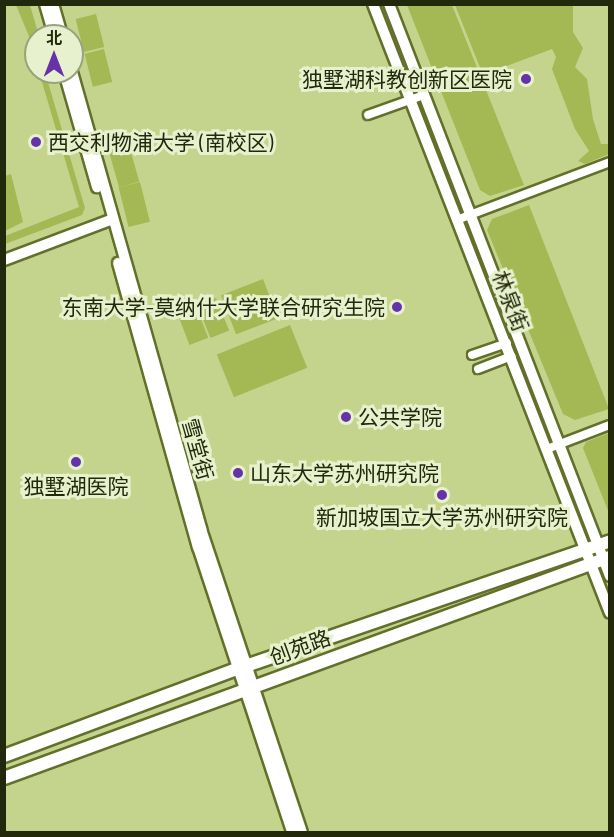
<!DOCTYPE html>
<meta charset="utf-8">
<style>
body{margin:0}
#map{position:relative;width:614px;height:837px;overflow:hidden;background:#c4d48d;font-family:Barlow,"Noto Sans SC",sans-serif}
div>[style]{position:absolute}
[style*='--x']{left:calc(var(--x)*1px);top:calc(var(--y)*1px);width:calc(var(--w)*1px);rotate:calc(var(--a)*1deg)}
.green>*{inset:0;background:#a4b854;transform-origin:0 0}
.roads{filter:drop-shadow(2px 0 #62702a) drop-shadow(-2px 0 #62702a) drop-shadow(0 2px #62702a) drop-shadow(0 -2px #62702a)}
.street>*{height:8px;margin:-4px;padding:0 4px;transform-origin:4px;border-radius:4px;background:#fff}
.secondary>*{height:10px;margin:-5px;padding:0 5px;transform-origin:5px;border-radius:5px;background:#fff}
.primary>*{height:12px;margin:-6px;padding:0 6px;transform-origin:6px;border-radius:6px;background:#fff}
.dots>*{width:16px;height:16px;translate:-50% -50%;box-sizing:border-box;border:3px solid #e8f1cd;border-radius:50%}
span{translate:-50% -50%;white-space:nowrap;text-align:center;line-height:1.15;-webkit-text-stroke:6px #e8f1cd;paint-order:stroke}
.poi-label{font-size:21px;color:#22280b}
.right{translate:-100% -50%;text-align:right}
.left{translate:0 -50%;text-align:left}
.street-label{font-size:21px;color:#22280b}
.frame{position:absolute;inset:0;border:6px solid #22280b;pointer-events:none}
.north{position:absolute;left:24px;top:24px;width:60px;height:60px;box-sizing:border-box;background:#e8f1cd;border:2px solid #99a17f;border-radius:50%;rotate:0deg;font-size:16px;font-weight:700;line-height:24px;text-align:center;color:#22280b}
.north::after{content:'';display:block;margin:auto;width:21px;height:27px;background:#6632a9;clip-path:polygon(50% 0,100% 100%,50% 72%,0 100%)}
</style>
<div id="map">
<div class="green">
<i style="clip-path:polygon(16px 5px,30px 5px,39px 36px,36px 53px)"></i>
<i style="clip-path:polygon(407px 5px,452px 5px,524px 185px,490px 196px,480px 190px)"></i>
<i style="clip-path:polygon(455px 5px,573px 5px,573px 32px,583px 48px,575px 67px,587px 79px,593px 119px,601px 144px,609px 144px,609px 154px,585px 164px,578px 161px,589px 151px,575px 129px,552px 69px,556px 57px,552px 49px,483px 75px)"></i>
<i style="left:96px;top:14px;width:34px;height:21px;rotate:76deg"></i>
<i style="left:104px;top:49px;width:34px;height:20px;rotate:76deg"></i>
<i style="clip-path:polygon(39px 72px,45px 72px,85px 208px,82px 215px,5px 244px,5px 236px,79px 207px)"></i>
<i style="left:128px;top:142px;width:41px;height:21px;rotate:74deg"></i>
<i style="clip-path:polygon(11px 174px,23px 222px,5px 231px,5px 176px)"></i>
<i style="left:140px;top:182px;width:41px;height:22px;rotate:76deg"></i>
<i style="clip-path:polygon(529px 205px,609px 409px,575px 420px,563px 414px,487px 230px,492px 219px)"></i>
<i style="left:263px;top:279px;width:42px;height:45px;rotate:69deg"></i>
<i style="left:216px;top:298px;width:35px;height:20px;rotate:68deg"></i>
<i style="left:196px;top:306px;width:34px;height:20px;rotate:69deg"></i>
<i style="left:290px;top:325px;width:46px;height:79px;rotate:68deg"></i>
<i style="clip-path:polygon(609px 433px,610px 433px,609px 513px,583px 448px,586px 442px)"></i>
</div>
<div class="roads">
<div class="street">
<i style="--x:368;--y:115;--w:59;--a:-19.7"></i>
<i style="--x:459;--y:219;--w:161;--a:-20.7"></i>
<i style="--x:472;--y:355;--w:37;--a:-19"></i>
<i style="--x:478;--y:369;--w:36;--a:-21"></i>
<i style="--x:547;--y:449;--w:67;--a:-20.9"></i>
</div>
<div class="secondary">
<i style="--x:45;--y:4;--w:33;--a:74"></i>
<i style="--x:53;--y:4;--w:33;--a:74"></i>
<i style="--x:373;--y:4;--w:653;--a:68.74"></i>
<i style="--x:389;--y:4;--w:613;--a:68.88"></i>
<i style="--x:64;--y:72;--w:120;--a:74"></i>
<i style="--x:72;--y:72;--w:475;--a:74.2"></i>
<i style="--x:201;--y:529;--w:319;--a:71.6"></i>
<i style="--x:4;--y:260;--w:116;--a:-20.6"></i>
<i style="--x:118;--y:263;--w:295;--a:74.3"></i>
<i style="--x:198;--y:547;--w:300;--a:71.7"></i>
</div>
<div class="primary">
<i style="--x:4;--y:756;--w:249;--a:-20.5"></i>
<i style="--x:237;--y:669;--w:394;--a:-18.9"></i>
<i style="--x:4;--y:778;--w:645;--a:-20.04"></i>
</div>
</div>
<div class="dots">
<i style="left:526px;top:79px;background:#6632a9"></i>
<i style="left:36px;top:142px;background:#6632a9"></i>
<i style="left:397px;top:307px;background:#6632a9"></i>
<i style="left:346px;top:417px;background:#6632a9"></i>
<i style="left:76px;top:462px;background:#6632a9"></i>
<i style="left:238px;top:473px;background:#6632a9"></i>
<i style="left:442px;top:495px;background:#6632a9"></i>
</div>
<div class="poi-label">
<span class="right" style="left:512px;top:79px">独墅湖科教创新区医院</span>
<span class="left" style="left:48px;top:142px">西交利物浦大学 (南校区)</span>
<span class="right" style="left:385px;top:307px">东南大学-莫纳什大学联合研究生院</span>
<span class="left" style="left:358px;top:417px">公共学院</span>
<span class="left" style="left:250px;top:473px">山东大学苏州研究院</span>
<span style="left:76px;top:486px">独墅湖医院</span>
<span style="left:442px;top:517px">新加坡国立大学苏州研究院</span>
</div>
<div class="street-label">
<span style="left:511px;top:301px;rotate:69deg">林泉街</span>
<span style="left:198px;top:449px;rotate:74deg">雪堂街</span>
<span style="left:300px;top:647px;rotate:-20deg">创苑路</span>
</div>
<div class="frame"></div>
<div class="north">北</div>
</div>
